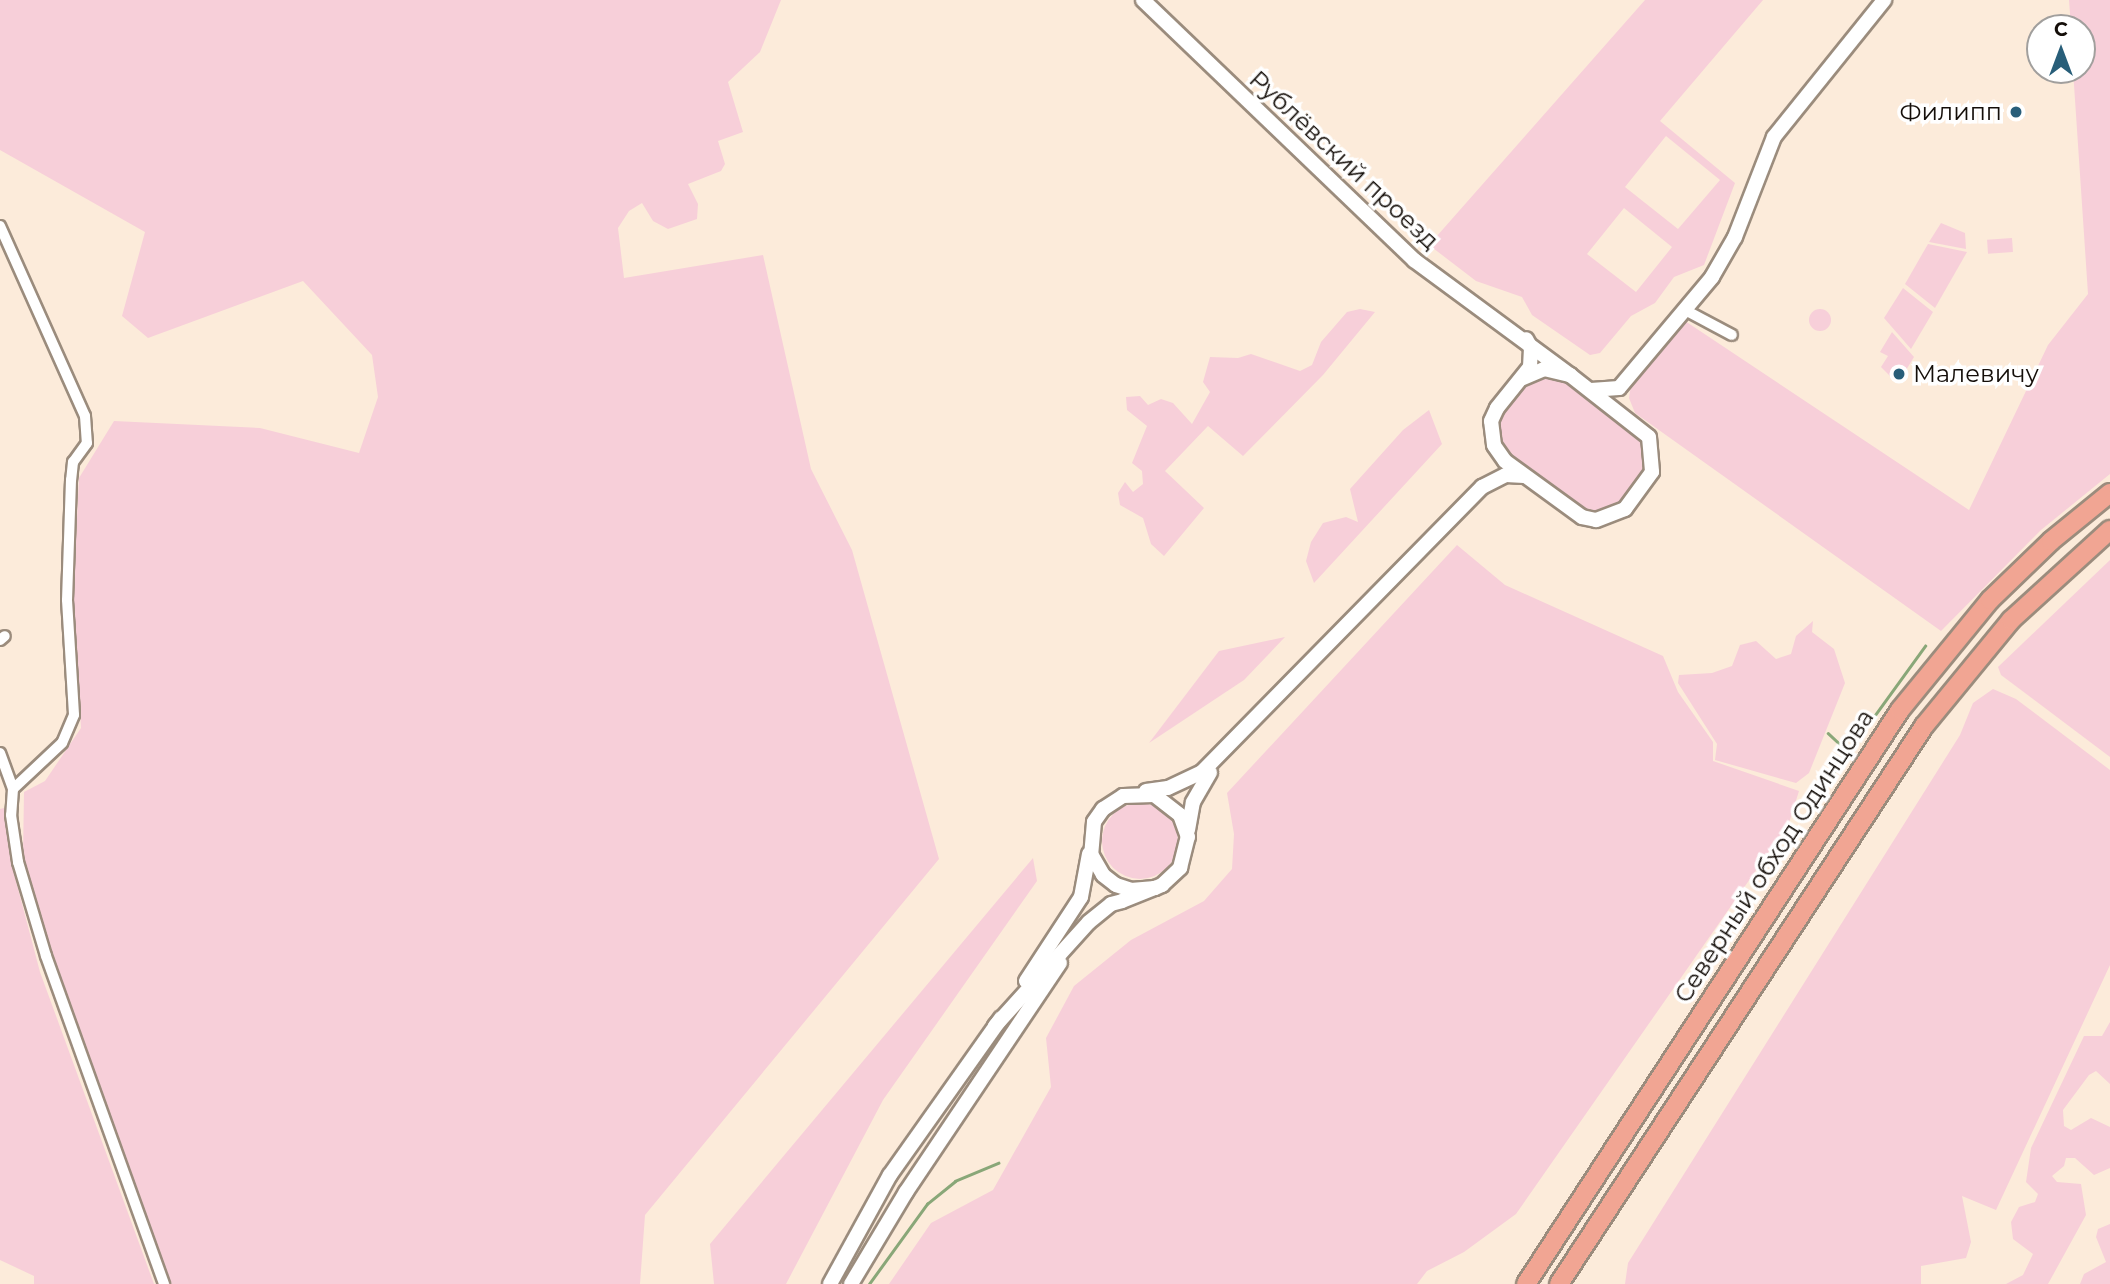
<!DOCTYPE html>
<meta charset="utf-8">
<style>
body{margin:0}
#map{position:relative;width:2110px;height:1284px;overflow:hidden;background:#fcebda;font-family:Montserrat,sans-serif}
div>[style]{position:absolute}
[style*='--x']{left:calc(var(--x)*1px);top:calc(var(--y)*1px);width:calc(var(--w)*1px);rotate:calc(var(--a)*1deg)}
.green>*{inset:0;background:#f7cfd9;transform-origin:0 0}
.round{border-radius:50%}
.stream>*{height:2.5px;margin:-1.25px;padding:0 1.25px;transform-origin:1.25px;border-radius:1.25px;background:#89a778}
.roads{filter:drop-shadow(2px 0 #9b8c7d) drop-shadow(-2px 0 #9b8c7d) drop-shadow(0 2px #9b8c7d) drop-shadow(0 -2px #9b8c7d)}
.street>*{height:10px;margin:-5px;padding:0 5px;transform-origin:5px;border-radius:5px;background:#fff}
.secondary>*{height:14px;margin:-7px;padding:0 7px;transform-origin:7px;border-radius:7px;background:#fff}
.highway>*{height:18px;margin:-9px;padding:0 9px;transform-origin:9px;border-radius:9px;background:#f1a593}
.dots>*{width:19px;height:19px;translate:-50% -50%;box-sizing:border-box;border:4px solid #fff;border-radius:50%}
span{translate:-50% -50%;white-space:nowrap;text-align:center;line-height:1.15;-webkit-text-stroke:7px #fff;paint-order:stroke}
.poi-label{font-size:24px;color:#140e09}
.right{translate:-100% -50%;text-align:right}
.left{translate:0 -50%;text-align:left}
.street-label{font-size:24px;color:#140e09}
.north{position:absolute;left:2026px;top:14px;width:70px;height:70px;box-sizing:border-box;background:#fff;border:2px solid #a19f9d;border-radius:50%;rotate:0deg;font-size:19px;font-weight:700;line-height:28px;text-align:center;color:#140e09}
.north::after{content:'';display:block;margin:auto;width:24px;height:32px;background:#285e79;clip-path:polygon(50% 0,100% 100%,50% 72%,0 100%)}
</style>
<div id="map">
<div class="green">
<i style="clip-path:polygon(0 0,781px 0,760px 52px,728px 82px,743px 132px,718px 141px,725px 164px,721px 171px,688px 184px,698px 204px,697px 219px,668px 229px,653px 221px,642px 203px,629px 211px,618px 228px,624px 278px,763px 255px,811px 469px,852px 550px,939px 859px,645px 1215px,640px 1284px,170px 1284px,53px 955px,23px 855px,24px 792px,45px 781px,81px 728px,73px 599px,79px 478px,114px 421px,260px 428px,359px 453px,378px 397px,372px 355px,303px 281px,148px 338px,122px 316px,145px 232px,0 150px)"></i>
<i style="clip-path:polygon(evenodd,1645px 0,1763px 0,1660px 121px,1735px 183px,1704px 265px,1674px 277px,1655px 303px,1631px 316px,1600px 353px,1590px 355px,1532px 315px,1522px 297px,1476px 281px,1429px 245px,1645px 0,1666px 136px,1720px 180px,1678px 229px,1625px 187px,1666px 136px,1645px 0,1624px 208px,1672px 247px,1636px 292px,1587px 254px,1624px 208px)"></i>
<i style="clip-path:polygon(2069px 0,2110px 0,2110px 474px,2041px 530px,1941px 631px,1635px 413px,1629px 398px,1631px 385px,1685px 321px,1969px 510px,2048px 345px,2088px 294px,2073px 70px,2082px 70px,2082px 28px,2071px 28px)"></i>
<i style="clip-path:polygon(1941px 223px,1965px 233px,1966px 249px,1929px 242px)"></i>
<i style="left:2012px;top:238px;width:14px;height:25px;rotate:86deg"></i>
<i style="clip-path:polygon(1928px 244px,1967px 252px,1935px 308px,1905px 284px)"></i>
<i style="clip-path:polygon(1903px 288px,1933px 312px,1911px 349px,1884px 318px)"></i>
<i style="clip-path:polygon(1360px 309px,1375px 312px,1323px 375px,1243px 456px,1208px 426px,1165px 471px,1204px 508px,1164px 556px,1151px 544px,1143px 518px,1120px 505px,1118px 493px,1125px 482px,1133px 492px,1143px 484px,1142px 471px,1132px 463px,1147px 426px,1127px 410px,1126px 397px,1140px 396px,1148px 405px,1161px 399px,1173px 403px,1192px 424px,1210px 392px,1203px 382px,1210px 357px,1238px 358px,1251px 354px,1300px 371px,1312px 365px,1321px 342px,1347px 312px)"></i>
<i class="round" style="left:1809px;top:309px;width:22px;height:22px"></i>
<i style="clip-path:polygon(1892px 332px,1914px 357px,1903px 375px,1896px 367px,1891px 377px,1881px 367px,1888px 356px,1880px 352px)"></i>
<i style="clip-path:polygon(1543px 376px,1569px 382px,1644px 444px,1646px 470px,1615px 509px,1589px 514px,1508px 458px,1499px 440px,1497px 424px,1504px 408px,1520px 387px)"></i>
<i style="clip-path:polygon(1429px 410px,1442px 444px,1314px 583px,1306px 561px,1311px 542px,1323px 523px,1346px 517px,1358px 522px,1350px 489px,1403px 430px)"></i>
<i style="clip-path:polygon(1457px 545px,1505px 585px,1663px 656px,1678px 692px,1713px 742px,1713px 761px,1799px 791px,1789px 823px,1516px 1214px,1464px 1252px,1427px 1271px,1417px 1284px,889px 1284px,931px 1223px,993px 1190px,1051px 1087px,1046px 1038px,1074px 986px,1131px 940px,1204px 901px,1232px 869px,1234px 834px,1227px 793px)"></i>
<i style="clip-path:polygon(2110px 560px,2110px 757px,2001px 675px,1998px 667px)"></i>
<i style="clip-path:polygon(1813px 621px,1812px 632px,1834px 649px,1845px 683px,1809px 773px,1796px 783px,1715px 760px,1717px 744px,1678px 683px,1679px 675px,1712px 673px,1732px 666px,1740px 645px,1756px 641px,1776px 659px,1791px 654px,1796px 636px)"></i>
<i style="clip-path:polygon(1285px 637px,1244px 680px,1149px 743px,1219px 651px)"></i>
<i style="clip-path:polygon(1993px 689px,2016px 699px,2110px 770px,2110px 965px,1996px 1210px,1962px 1196px,1971px 1242px,1966px 1258px,1921px 1266px,1921px 1284px,1625px 1284px,1628px 1263px,1960px 735px,1973px 703px)"></i>
<i class="round" style="left:1102px;top:803px;width:76px;height:76px"></i>
<i style="clip-path:polygon(4px 808px,11px 862px,40px 972px,154px 1284px,34px 1284px,34px 1276px,0 1260px,0 809px)"></i>
<i style="clip-path:polygon(1033px 858px,1037px 881px,883px 1100px,786px 1284px,714px 1284px,710px 1244px)"></i>
<i style="clip-path:polygon(2110px 1022px,2110px 1084px,2096px 1071px,2089px 1075px,2063px 1110px,2064px 1126px,2071px 1130px,2091px 1118px,2110px 1127px,2110px 1168px,2094px 1175px,2075px 1158px,2066px 1158px,2064px 1166px,2052px 1176px,2057px 1182px,2081px 1184px,2086px 1215px,2048px 1284px,2006px 1284px,2023px 1275px,2033px 1254px,2013px 1239px,2011px 1222px,2019px 1207px,2035px 1202px,2038px 1194px,2026px 1182px,2031px 1148px,2084px 1036px,2102px 1036px)"></i>
<i style="clip-path:polygon(2110px 1224px,2110px 1284px,2080px 1284px,2084px 1274px,2106px 1262px,2096px 1237px,2098px 1229px)"></i>
</div>
<div class="stream">
<i style="--x:1828;--y:733;--w:26;--a:43"></i>
<i style="--x:1833;--y:773;--w:157;--a:-54.1"></i>
<i style="--x:869;--y:1284;--w:99;--a:-54.1"></i>
<i style="--x:927;--y:1204;--w:36;--a:-39"></i>
<i style="--x:955;--y:1181;--w:47;--a:-22.7"></i>
</div>
<div class="roads">
<div class="street">
<i style="--x:0;--y:226;--w:208;--a:65.9"></i>
<i style="--x:85;--y:416;--w:27;--a:86"></i>
<i style="--x:87;--y:443;--w:24;--a:126"></i>
<i style="--x:73;--y:462;--w:18;--a:96"></i>
<i style="--x:71;--y:480;--w:120;--a:91.9"></i>
<i style="--x:67;--y:600;--w:115;--a:86.5"></i>
<i style="--x:74;--y:715;--w:30;--a:113"></i>
<i style="--x:62;--y:743;--w:67;--a:136.8"></i>
<i style="--x:13;--y:789;--w:26;--a:94"></i>
<i style="--x:11;--y:815;--w:48;--a:81.5"></i>
<i style="--x:18;--y:862;--w:98;--a:73.4"></i>
<i style="--x:46;--y:956;--w:349;--a:70.2"></i>
<i style="--x:1685;--y:310;--w:53;--a:28"></i>
<i style="--x:0;--y:640;--w:6;--a:-39"></i>
<i style="--x:0;--y:753;--w:38;--a:70"></i>
</div>
<div class="secondary">
<i style="--x:1143;--y:0;--w:376;--a:43.8"></i>
<i style="--x:1414;--y:260;--w:194;--a:36.4"></i>
<i style="--x:1523;--y:378;--w:23;--a:-23"></i>
<i style="--x:1544;--y:369;--w:27;--a:13"></i>
<i style="--x:1570;--y:375;--w:100;--a:38.1"></i>
<i style="--x:1649;--y:437;--w:35;--a:85"></i>
<i style="--x:1652;--y:472;--w:46;--a:126.1"></i>
<i style="--x:1625;--y:509;--w:31;--a:159"></i>
<i style="--x:1596;--y:520;--w:14;--a:-168"></i>
<i style="--x:1582;--y:517;--w:95;--a:-144"></i>
<i style="--x:1505;--y:461;--w:19;--a:-125"></i>
<i style="--x:1494;--y:445;--w:24;--a:-97"></i>
<i style="--x:1491;--y:421;--w:14;--a:-65"></i>
<i style="--x:1497;--y:408;--w:53;--a:-51.2"></i>
<i style="--x:1530;--y:367;--w:19;--a:-87"></i>
<i style="--x:1531;--y:348;--w:10;--a:-119"></i>
<i style="--x:1591;--y:390;--w:28;--a:-4"></i>
<i style="--x:1619;--y:388;--w:145;--a:-50"></i>
<i style="--x:1712;--y:277;--w:46;--a:-60.1"></i>
<i style="--x:1735;--y:237;--w:107;--a:-68.7"></i>
<i style="--x:1774;--y:137;--w:176;--a:-51.2"></i>
<i style="--x:1146;--y:791;--w:22;--a:-8"></i>
<i style="--x:1168;--y:788;--w:38;--a:-25"></i>
<i style="--x:1202;--y:772;--w:400;--a:-45.5"></i>
<i style="--x:1482;--y:487;--w:27;--a:-27"></i>
<i style="--x:1506;--y:475;--w:18;--a:3"></i>
<i style="--x:1188;--y:830;--w:28;--a:-80"></i>
<i style="--x:1193;--y:802;--w:34;--a:-60"></i>
<i style="--x:1026;--y:981;--w:100;--a:-56.8"></i>
<i style="--x:1081;--y:897;--w:44;--a:-79.5"></i>
<i style="--x:995;--y:1026;--w:140;--a:-47.9"></i>
<i style="--x:1089;--y:922;--w:28;--a:-39"></i>
<i style="--x:1111;--y:904;--w:11;--a:-15"></i>
<i style="--x:1122;--y:901;--w:35;--a:-22"></i>
<i style="--x:1155;--y:888;--w:8;--a:-23"></i>
<i style="--x:1162;--y:885;--w:25;--a:-43"></i>
<i style="--x:1180;--y:868;--w:32;--a:-76"></i>
<i style="--x:1188;--y:837;--w:23;--a:-110"></i>
<i style="--x:1180;--y:815;--w:33;--a:-142"></i>
<i style="--x:1154;--y:795;--w:31;--a:178"></i>
<i style="--x:1123;--y:796;--w:24;--a:147"></i>
<i style="--x:1103;--y:809;--w:16;--a:125"></i>
<i style="--x:1094;--y:822;--w:32;--a:95"></i>
<i style="--x:1091;--y:854;--w:24;--a:60"></i>
<i style="--x:1103;--y:875;--w:16;--a:38"></i>
<i style="--x:1116;--y:885;--w:16;--a:18"></i>
<i style="--x:1131;--y:890;--w:24;--a:-5"></i>
<i style="--x:830;--y:1284;--w:124;--a:-61.2"></i>
<i style="--x:890;--y:1175;--w:192;--a:-54.7"></i>
<i style="--x:851;--y:1284;--w:107;--a:-59.1"></i>
<i style="--x:906;--y:1192;--w:276;--a:-56.1"></i>
</div>
<div class="highway">
<i style="--x:1526;--y:1284;--w:685;--a:-56.91"></i>
<i style="--x:1900;--y:710;--w:142;--a:-50.7"></i>
<i style="--x:1990;--y:600;--w:85;--a:-44"></i>
<i style="--x:2051;--y:541;--w:76;--a:-39.1"></i>
<i style="--x:1559;--y:1284;--w:667;--a:-56.81"></i>
<i style="--x:1924;--y:726;--w:137;--a:-50.6"></i>
<i style="--x:2011;--y:620;--w:134;--a:-42.3"></i>
</div>
</div>
<div class="dots">
<i style="left:2016px;top:112px;background:#285e79"></i>
<i style="left:1899px;top:374px;background:#285e79"></i>
</div>
<div class="poi-label">
<span class="right" style="left:2002px;top:112px">Филипп</span>
<span class="left" style="left:1913px;top:374px">Малевичу</span>
</div>
<div class="street-label">
<span style="left:1344px;top:160px;rotate:43deg">Рублёвский проезд</span>
<span style="left:1774px;top:856px;rotate:-57deg">Северный обход Одинцова</span>
</div>
<div class="north">С</div>
</div>
